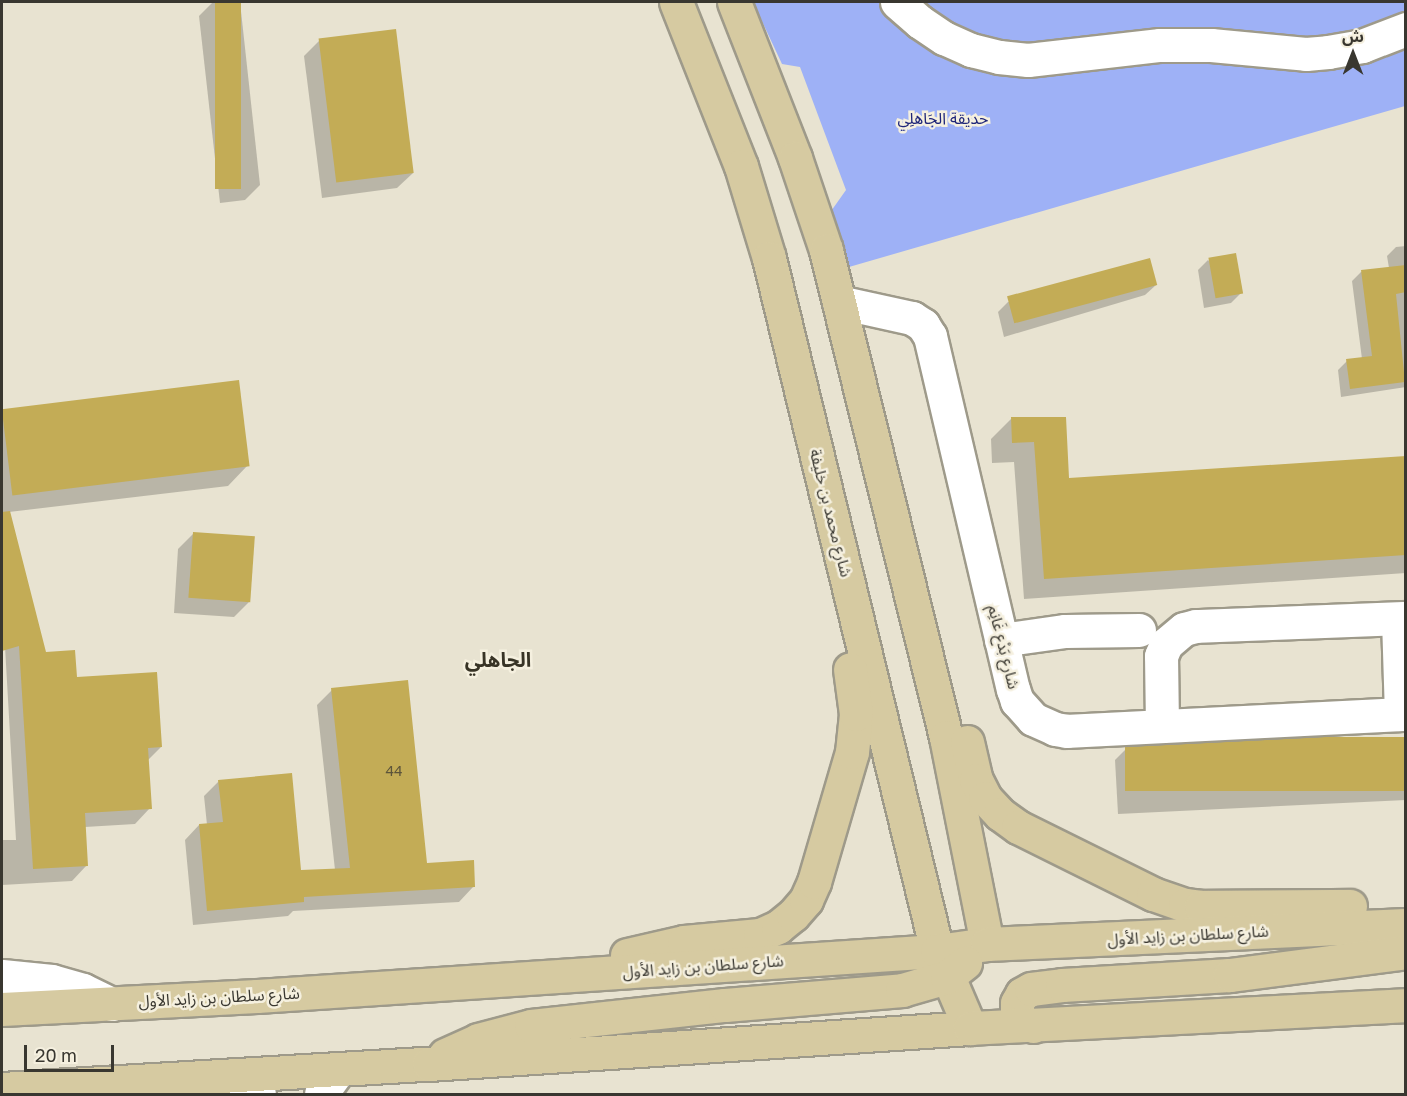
<!DOCTYPE html>
<meta charset="utf-8">
<style>
body{margin:0}
#map{position:relative;width:1407px;height:1096px;overflow:hidden;background:#e8e3d1;font-family:"Golos Text","Noto Sans Arabic",sans-serif}
div>[style]{position:absolute}
[style*='--x']{left:calc(var(--x)*1px);top:calc(var(--y)*1px);width:calc(var(--w)*1px);rotate:calc(var(--a)*1deg)}
.green>*{inset:0;background:#9eb1f6}
.shadow>*{inset:0;background:#0003}
.building>*{inset:0;background:#c3ac56;transform-origin:0 0}
.roads{filter:drop-shadow(2px 0 #9e9a8a) drop-shadow(-2px 0 #9e9a8a) drop-shadow(0 2px #9e9a8a) drop-shadow(0 -2px #9e9a8a)}
.minor>*{height:33px;margin:-16.5px;padding:0 16.5px;transform-origin:16.5px;border-radius:16.5px;background:#fff}
.major>*{height:33px;margin:-16.5px;padding:0 16.5px;transform-origin:16.5px;border-radius:16.5px;background:#d6caa1}
span{translate:-50% -50%;white-space:nowrap;text-align:center;line-height:1.15;-webkit-text-stroke:5px #f5f0df;paint-order:stroke}
.number-label{font-size:14px;color:#5c543a}
.number-label span{-webkit-text-stroke-width:0}
.park-label{font-size:16px;color:#1f2679}
.street-label{font-size:16px;color:#393730}
.quarter-label{font-size:20px;color:#383426;font-weight:700}
.frame{position:absolute;inset:0;border:3px solid #393730;pointer-events:none}
.north{position:absolute;left:1323px;top:24px;width:60px;height:60px;-webkit-text-stroke:4px #f5f0df;paint-order:stroke;rotate:0deg;font-size:16px;font-weight:700;line-height:24px;text-align:center;color:#393730}
.north::after{content:'';display:block;margin:auto;width:21px;height:27px;background:#393730;clip-path:polygon(50% 0,100% 100%,50% 72%,0 100%)}
.scale{position:absolute;left:24px;top:1045px;width:90px;height:27px;box-sizing:border-box;border:3px solid #393730;border-top:0;padding-left:8px;font-size:18px;line-height:21px;white-space:nowrap;color:#393730;-webkit-text-stroke:4px #f5f0df;paint-order:stroke}
</style>
<div id="map">
<div class="green">
<i style="clip-path:polygon(753px 2px,1405px 2px,1405px 106px,849px 267px,829px 214px,846px 190px,800px 67px,782px 64px)"></i>
</div>
<div class="shadow">
<i style="clip-path:polygon(213px 2px,240px 2px,260px 185px,245px 200px,220px 203px,199px 16px)"></i>
<i style="clip-path:polygon(320px 40px,413px 173px,397px 188px,322px 198px,304px 56px)"></i>
<i style="clip-path:polygon(1406px 246px,1406px 387px,1341px 397px,1338px 370px,1347px 361px,1362px 359px,1352px 281px,1361px 272px,1389px 268px,1387px 256px,1396px 247px)"></i>
<i style="clip-path:polygon(1208px 260px,1241px 293px,1231px 303px,1204px 308px,1198px 270px)"></i>
<i style="clip-path:polygon(1156px 285px,1145px 295px,1004px 337px,998px 312px,1008px 302px)"></i>
<i style="clip-path:polygon(238px 382px,248px 465px,228px 486px,9px 512px,11px 521px,2px 530px,2px 410px)"></i>
<i style="clip-path:polygon(1011px 419px,1064px 419px,1068px 479px,1406px 457px,1406px 573px,1024px 599px,1014px 462px,992px 463px,991px 439px)"></i>
<i style="clip-path:polygon(194px 533px,250px 601px,234px 617px,174px 613px,178px 549px)"></i>
<i style="clip-path:polygon(15px 580px,45px 654px,161px 747px,148px 760px,150px 808px,135px 824px,85px 827px,87px 865px,72px 881px,2px 885px,2px 840px,16px 840px,2px 594px)"></i>
<i style="clip-path:polygon(332px 690px,426px 864px,473px 887px,459px 902px,293px 911px,288px 916px,193px 925px,185px 840px,199px 825px,207px 825px,204px 796px,219px 781px,300px 872px,335px 870px,317px 705px)"></i>
<i style="clip-path:polygon(1406px 738px,1406px 800px,1118px 814px,1115px 760px,1125px 750px)"></i>
</div>
<div class="building">
<i style="left:215px;top:2px;width:26px;height:187px"></i>
<i style="left:396px;top:29px;width:145px;height:78px;rotate:83deg"></i>
<i style="left:1236px;top:253px;width:41px;height:28px;rotate:80deg"></i>
<i style="left:1150px;top:258px;width:28px;height:148px;rotate:75deg"></i>
<i style="clip-path:polygon(1406px 265px,1406px 292px,1396px 294px,1405px 382px,1350px 389px,1346px 359px,1372px 356px,1361px 270px)"></i>
<i style="left:239px;top:380px;width:87px;height:239px;rotate:83deg"></i>
<i style="clip-path:polygon(1011px 417px,1066px 417px,1069px 478px,1406px 456px,1406px 555px,1044px 579px,1034px 442px,1012px 443px)"></i>
<i style="clip-path:polygon(10px 511px,46px 652px,75px 650px,77px 677px,157px 672px,162px 747px,148px 748px,152px 809px,85px 813px,88px 866px,33px 869px,19px 646px,2px 651px,2px 512px)"></i>
<i style="left:193px;top:532px;width:62px;height:66px;rotate:4deg"></i>
<i style="clip-path:polygon(408px 680px,427px 863px,474px 860px,475px 887px,304px 897px,304px 902px,207px 911px,199px 824px,223px 822px,218px 780px,292px 773px,301px 870px,350px 868px,331px 688px)"></i>
<i style="left:1406px;top:737px;width:54px;height:281px;rotate:90deg"></i>
</div>
<div class="roads">
<div class="minor">
<i style="--x:897;--y:2;--w:30;--a:41"></i>
<i style="--x:920;--y:22;--w:29;--a:34"></i>
<i style="--x:944;--y:38;--w:30;--a:24"></i>
<i style="--x:971;--y:50;--w:29;--a:14"></i>
<i style="--x:999;--y:57;--w:29;--a:6"></i>
<i style="--x:1028;--y:60;--w:133;--a:-6.5"></i>
<i style="--x:1160;--y:45;--w:51;--a:0"></i>
<i style="--x:1211;--y:45;--w:95;--a:5.4"></i>
<i style="--x:1306;--y:54;--w:22;--a:-5"></i>
<i style="--x:1328;--y:52;--w:35;--a:-10"></i>
<i style="--x:1362;--y:46;--w:47;--a:-21.1"></i>
<i style="--x:839;--y:302;--w:75;--a:12.4"></i>
<i style="--x:912;--y:318;--w:13;--a:32"></i>
<i style="--x:923;--y:325;--w:13;--a:58"></i>
<i style="--x:930;--y:336;--w:363;--a:76.8"></i>
<i style="--x:1013;--y:689;--w:13;--a:72"></i>
<i style="--x:1017;--y:701;--w:24;--a:48"></i>
<i style="--x:1033;--y:719;--w:24;--a:24"></i>
<i style="--x:1055;--y:729;--w:12;--a:9"></i>
<i style="--x:1067;--y:731;--w:339;--a:-2.9"></i>
<i style="--x:1398;--y:619;--w:95;--a:88.2"></i>
<i style="--x:1001;--y:640;--w:65;--a:-8"></i>
<i style="--x:1065;--y:631;--w:74;--a:-0.8"></i>
<i style="--x:1162;--y:726;--w:70;--a:-90.8"></i>
<i style="--x:1161;--y:656;--w:13;--a:-67"></i>
<i style="--x:1166;--y:644;--w:23;--a:-40"></i>
<i style="--x:1184;--y:629;--w:12;--a:-14"></i>
<i style="--x:1196;--y:626;--w:210;--a:-2.2"></i>
<i style="--x:2;--y:976;--w:50;--a:5.7"></i>
<i style="--x:52;--y:981;--w:32;--a:16"></i>
<i style="--x:83;--y:990;--w:32;--a:26"></i>
<i style="--x:233;--y:1075;--w:32;--a:36"></i>
<i style="--x:321;--y:1094;--w:31;--a:-54"></i>
</div>
<div class="major">
<i style="--x:676;--y:2;--w:176;--a:68.4"></i>
<i style="--x:741;--y:166;--w:96;--a:73.1"></i>
<i style="--x:769;--y:258;--w:713;--a:76.37"></i>
<i style="--x:937;--y:951;--w:84;--a:66.8"></i>
<i style="--x:734;--y:2;--w:168;--a:68.6"></i>
<i style="--x:795;--y:158;--w:97;--a:71.4"></i>
<i style="--x:826;--y:250;--w:502;--a:76.16"></i>
<i style="--x:946;--y:737;--w:211;--a:78.8"></i>
<i style="--x:967;--y:742;--w:39;--a:77"></i>
<i style="--x:976;--y:780;--w:20;--a:63"></i>
<i style="--x:985;--y:798;--w:22;--a:47"></i>
<i style="--x:1000;--y:814;--w:22;--a:36"></i>
<i style="--x:1018;--y:827;--w:151;--a:26.4"></i>
<i style="--x:1153;--y:894;--w:34;--a:19"></i>
<i style="--x:1185;--y:905;--w:16;--a:7"></i>
<i style="--x:1201;--y:907;--w:149;--a:-0.4"></i>
<i style="--x:627;--y:955;--w:58;--a:-12.8"></i>
<i style="--x:684;--y:942;--w:76;--a:-5.3"></i>
<i style="--x:760;--y:935;--w:20;--a:-24"></i>
<i style="--x:778;--y:927;--w:19;--a:-39"></i>
<i style="--x:793;--y:915;--w:20;--a:-49"></i>
<i style="--x:806;--y:900;--w:20;--a:-66"></i>
<i style="--x:814;--y:882;--w:135;--a:-73.7"></i>
<i style="--x:852;--y:752;--w:38;--a:-84"></i>
<i style="--x:856;--y:714;--w:45;--a:-97.6"></i>
<i style="--x:2;--y:1009;--w:255;--a:-2.9"></i>
<i style="--x:257;--y:996;--w:681;--a:-3.79"></i>
<i style="--x:937;--y:951;--w:50;--a:-8"></i>
<i style="--x:987;--y:944;--w:419;--a:-2.6"></i>
<i style="--x:1033;--y:1026;--w:11;--a:-158"></i>
<i style="--x:1023;--y:1022;--w:11;--a:-124"></i>
<i style="--x:1017;--y:1013;--w:10;--a:-90"></i>
<i style="--x:1017;--y:1003;--w:10;--a:-61"></i>
<i style="--x:1022;--y:994;--w:10;--a:-29"></i>
<i style="--x:1031;--y:989;--w:31;--a:-7"></i>
<i style="--x:1062;--y:985;--w:168;--a:-3.4"></i>
<i style="--x:1230;--y:975;--w:177;--a:-7.4"></i>
<i style="--x:445;--y:1055;--w:36;--a:-24"></i>
<i style="--x:478;--y:1040;--w:55;--a:-14.8"></i>
<i style="--x:531;--y:1026;--w:195;--a:-6.2"></i>
<i style="--x:725;--y:1005;--w:178;--a:-4.8"></i>
<i style="--x:902;--y:990;--w:47;--a:-16.1"></i>
<i style="--x:947;--y:977;--w:23;--a:-38"></i>
<i style="--x:2;--y:1089;--w:428;--a:-3.4"></i>
<i style="--x:429;--y:1064;--w:542;--a:-3.81"></i>
<i style="--x:970;--y:1028;--w:437;--a:-3"></i>
</div>
</div>
<div class="number-label">
<span style="left:394px;top:771px">44</span>
</div>
<div class="park-label">
<span style="left:943px;top:118px">حديقة الجَاهلِي</span>
</div>
<div class="street-label">
<span style="left:831px;top:513px;rotate:76deg">شارع محمد بن خليفة</span>
<span style="left:1004px;top:647px;rotate:76deg">شارع بَدْع غَانِم</span>
<span style="left:1188px;top:935px;rotate:-3deg">شارع سلطان بن زايد الأول</span>
<span style="left:703px;top:966px;rotate:-4deg">شارع سلطان بن زايد الأول</span>
<span style="left:219px;top:997px;rotate:-3deg">شارع سلطان بن زايد الأول</span>
</div>
<div class="quarter-label">
<span style="left:498px;top:659px">الجاهلي</span>
</div>
<div class="frame"></div>
<div class="north">ش</div>
<div class="scale">20 m</div>
</div>
